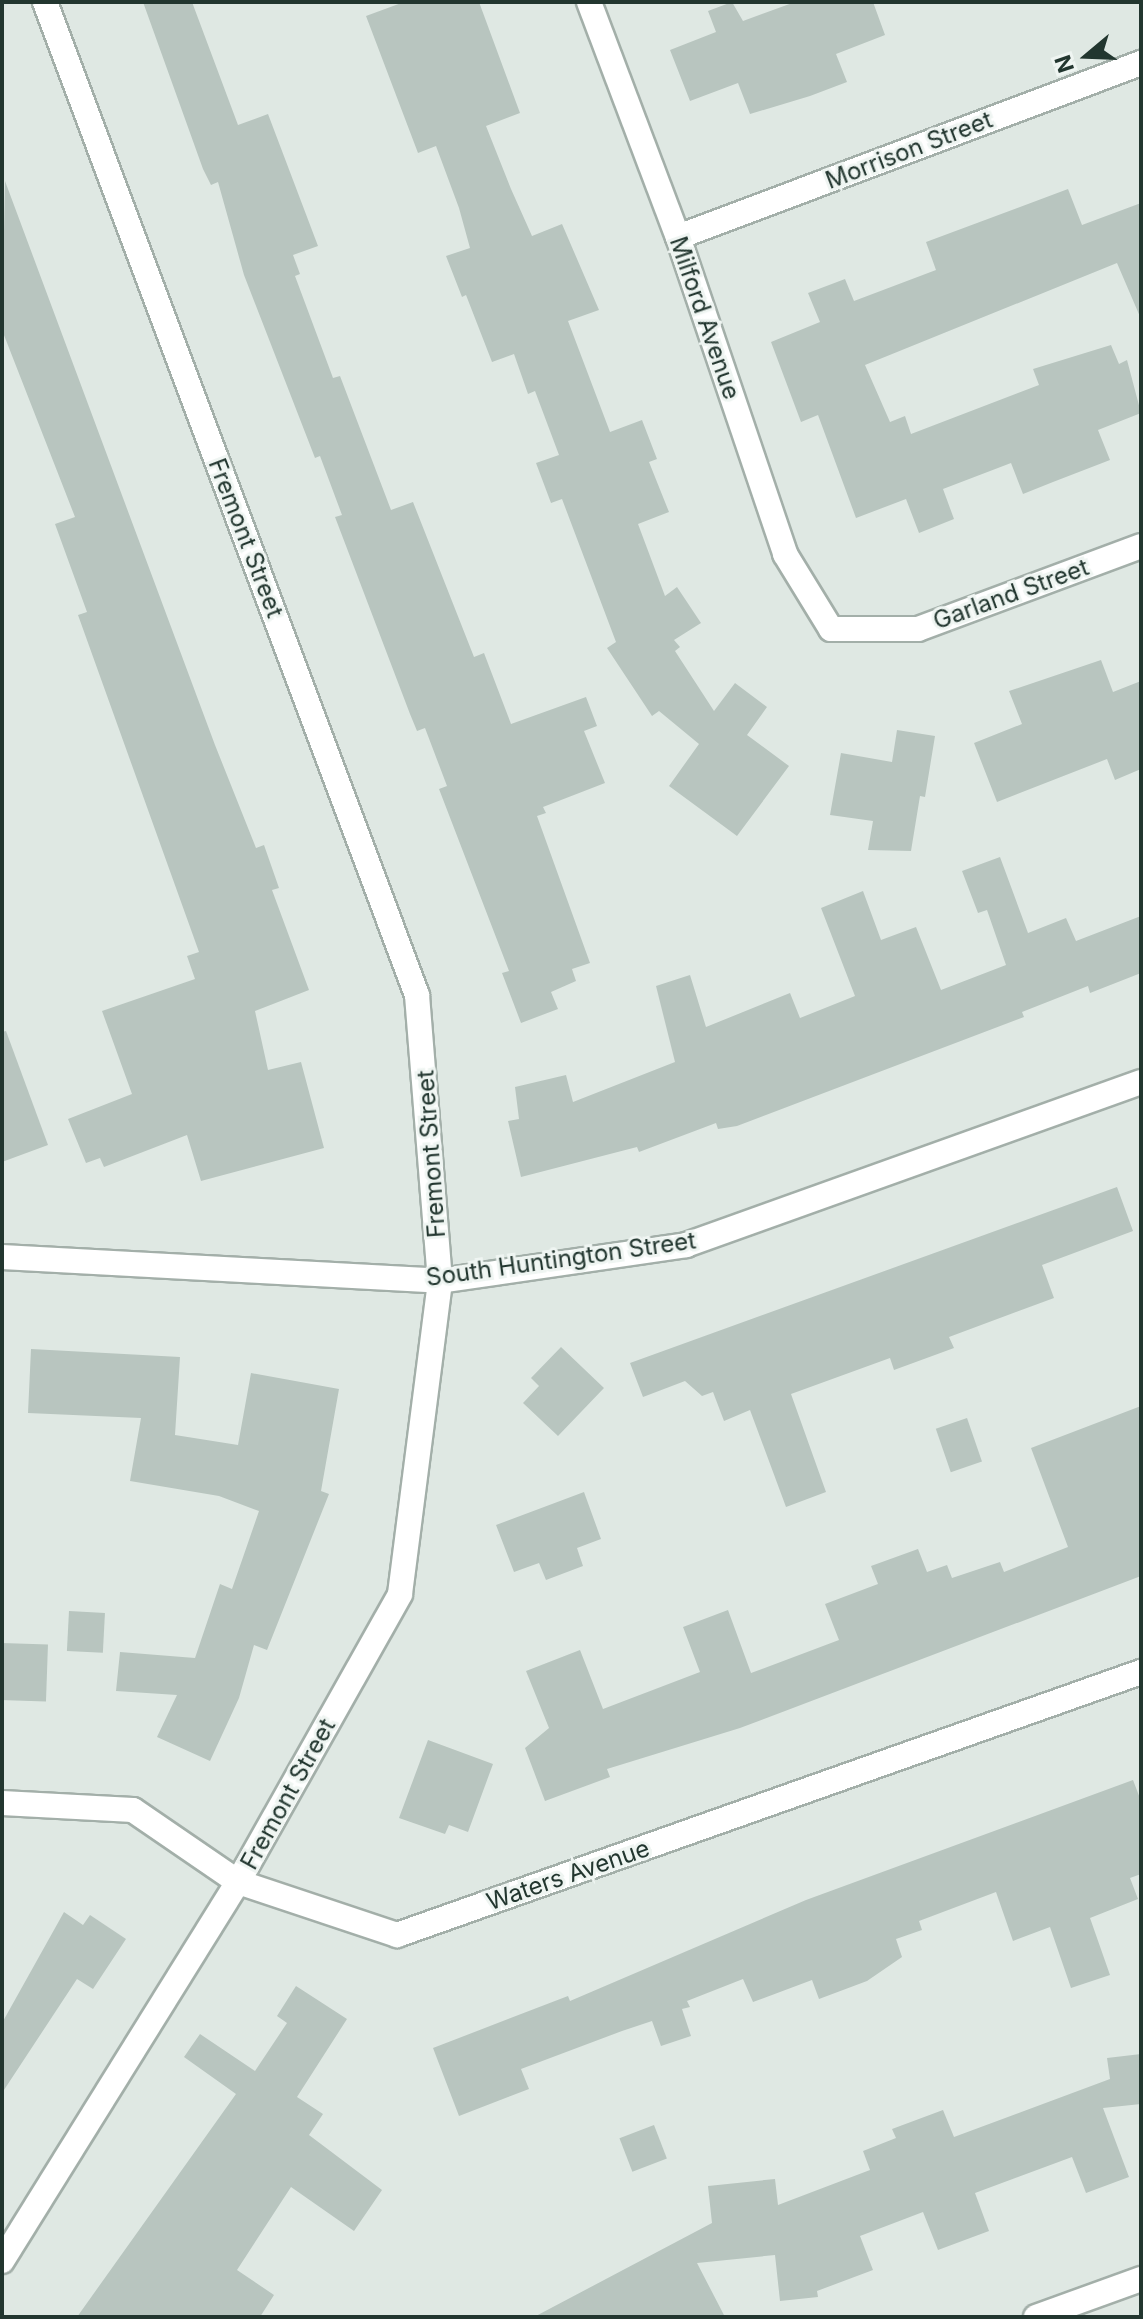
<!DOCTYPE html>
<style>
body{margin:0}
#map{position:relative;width:1143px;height:2319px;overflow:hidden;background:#dfe8e3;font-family:Inter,sans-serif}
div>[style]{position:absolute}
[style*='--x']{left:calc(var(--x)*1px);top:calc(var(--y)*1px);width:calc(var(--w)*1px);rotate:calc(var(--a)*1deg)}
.building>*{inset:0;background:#b8c5bf;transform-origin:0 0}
.roads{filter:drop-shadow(2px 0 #a3afa9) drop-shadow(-2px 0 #a3afa9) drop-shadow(0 2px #a3afa9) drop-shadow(0 -2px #a3afa9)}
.street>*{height:24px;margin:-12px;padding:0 12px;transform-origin:12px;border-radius:12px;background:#fff}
span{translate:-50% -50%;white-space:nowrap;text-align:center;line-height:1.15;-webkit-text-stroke:6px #eff5f2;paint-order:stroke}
.street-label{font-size:24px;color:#22362f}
.frame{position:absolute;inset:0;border:4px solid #22362f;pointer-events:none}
.north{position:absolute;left:1047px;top:16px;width:80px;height:80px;-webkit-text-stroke:6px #eff5f2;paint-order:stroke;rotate:251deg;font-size:22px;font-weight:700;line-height:32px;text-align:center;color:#22362f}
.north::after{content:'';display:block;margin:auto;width:28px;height:36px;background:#22362f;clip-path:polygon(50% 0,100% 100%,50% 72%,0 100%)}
</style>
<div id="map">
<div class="building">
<i style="clip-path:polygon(143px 2px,192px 2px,238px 125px,268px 114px,318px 246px,293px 255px,300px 274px,295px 276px,333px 378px,340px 376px,391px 510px,413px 502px,474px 657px,484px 653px,511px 724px,586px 697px,597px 726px,584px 731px,605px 783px,543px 807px,546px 813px,537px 816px,590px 963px,572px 969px,576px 981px,551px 992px,558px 1009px,521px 1023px,502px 973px,509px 971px,439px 789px,447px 786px,425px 728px,417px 731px,410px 714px,335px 517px,342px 515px,320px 456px,315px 458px,244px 275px,218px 182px,211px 185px,203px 169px)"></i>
<i style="clip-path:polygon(404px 2px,479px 2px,520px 113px,486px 126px,511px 189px,532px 236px,562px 224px,599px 310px,568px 321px,610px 432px,642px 420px,657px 459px,649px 462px,669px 512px,638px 524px,665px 596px,677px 587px,701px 623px,674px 640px,680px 647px,675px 651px,714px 711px,735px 683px,767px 707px,747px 735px,789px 766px,737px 836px,669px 786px,699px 744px,659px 711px,652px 716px,607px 648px,616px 642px,562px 499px,551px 503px,536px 463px,559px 455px,535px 391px,528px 394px,514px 354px,492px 362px,466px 295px,462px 297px,446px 256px,470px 248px,459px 208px,436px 146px,418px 153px,366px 16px)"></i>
<i style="clip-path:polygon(732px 2px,743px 21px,795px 2px,873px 2px,885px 35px,836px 54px,847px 82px,810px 96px,750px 114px,738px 83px,690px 101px,670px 50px,716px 32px,708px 11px)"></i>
<i style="clip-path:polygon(5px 181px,215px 745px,256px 848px,264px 845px,279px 888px,272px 890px,309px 990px,255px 1011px,268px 1070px,301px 1062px,324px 1148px,201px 1181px,187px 1135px,104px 1167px,100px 1158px,86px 1163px,68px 1119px,132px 1094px,102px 1011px,195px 979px,187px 956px,199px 952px,78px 615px,87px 612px,55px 524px,75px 517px,2px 330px)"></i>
<i style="clip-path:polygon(1068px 189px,1082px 225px,1141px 203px,1141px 319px,1117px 263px,865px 365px,890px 422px,905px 416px,911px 434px,1039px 385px,1033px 369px,1111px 345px,1119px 364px,1127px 360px,1141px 413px,1098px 430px,1110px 460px,1053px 482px,1023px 494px,1011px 463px,943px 489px,954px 519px,919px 533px,906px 499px,856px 518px,818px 415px,801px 422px,771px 342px,820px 322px,808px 293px,845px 279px,854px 301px,936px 270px,926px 242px)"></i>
<i style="clip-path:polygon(1101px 660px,1113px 692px,1141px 681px,1141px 769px,1115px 780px,1107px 759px,997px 802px,974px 743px,1022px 724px,1009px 691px)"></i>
<i style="clip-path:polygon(897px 730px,935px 736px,925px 797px,920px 796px,911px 851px,868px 850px,873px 821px,830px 815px,841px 753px,892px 762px)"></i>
<i style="clip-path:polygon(1000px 857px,1028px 933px,1066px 918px,1076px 941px,1141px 916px,1141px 973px,1090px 993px,1088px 986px,1022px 1012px,1024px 1017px,737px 1126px,718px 1129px,716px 1123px,639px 1152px,637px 1147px,521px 1177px,508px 1121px,519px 1119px,515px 1087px,566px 1075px,573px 1102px,675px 1062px,656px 986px,690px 975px,706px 1027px,790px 993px,800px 1018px,855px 996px,821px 908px,863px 891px,881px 940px,916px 927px,941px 990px,1006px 965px,987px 910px,978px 913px,962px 871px)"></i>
<i style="clip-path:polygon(6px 1031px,48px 1145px,2px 1162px,2px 1032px)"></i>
<i style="clip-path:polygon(1117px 1187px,1133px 1231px,1042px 1265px,1054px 1298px,949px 1337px,954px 1348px,894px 1370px,890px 1358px,791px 1394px,826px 1492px,786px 1507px,750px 1410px,724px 1421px,713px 1392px,702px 1396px,685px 1381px,643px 1397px,630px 1363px)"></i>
<i style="clip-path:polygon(561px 1347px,604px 1388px,558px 1436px,523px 1403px,539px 1386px,531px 1378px)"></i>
<i style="clip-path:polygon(31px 1349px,180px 1357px,175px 1435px,238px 1445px,251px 1373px,339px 1389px,321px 1491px,329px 1494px,267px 1650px,254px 1645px,239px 1698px,210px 1761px,157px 1737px,177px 1695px,116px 1691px,120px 1652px,195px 1658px,220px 1584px,232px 1589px,259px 1511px,219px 1496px,130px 1481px,141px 1418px,28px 1413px)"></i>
<i style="clip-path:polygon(1141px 1406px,1141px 1576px,740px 1728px,607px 1769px,610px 1777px,545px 1801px,525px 1748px,549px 1728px,526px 1671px,580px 1650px,603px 1709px,700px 1672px,683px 1627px,728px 1610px,751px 1673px,839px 1640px,825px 1604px,878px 1584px,871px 1566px,918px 1549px,927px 1572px,947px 1565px,952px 1578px,1000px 1562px,1004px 1572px,1068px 1547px,1031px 1448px)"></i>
<i style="left:967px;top:1418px;width:46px;height:33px;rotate:71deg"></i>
<i style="clip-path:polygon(584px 1492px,601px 1539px,577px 1548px,583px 1566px,546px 1580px,539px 1563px,514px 1572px,496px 1525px)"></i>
<i style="left:69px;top:1611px;width:36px;height:40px;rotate:3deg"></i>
<i style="left:2px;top:1643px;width:46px;height:57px;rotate:2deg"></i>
<i style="clip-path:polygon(428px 1740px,493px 1764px,468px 1832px,449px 1825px,445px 1834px,399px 1818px)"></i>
<i style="clip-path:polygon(1133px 1780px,1141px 1801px,1141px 1874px,1130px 1878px,1138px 1899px,1090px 1918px,1110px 1975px,1071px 1988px,1050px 1927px,1013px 1941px,996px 1892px,919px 1921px,922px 1930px,896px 1939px,902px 1957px,867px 1981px,819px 1999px,812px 1980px,753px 2002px,743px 1979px,687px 2001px,690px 2007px,682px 2009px,691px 2036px,661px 2046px,652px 2021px,622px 2031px,521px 2069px,529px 2089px,459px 2116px,433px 2048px,568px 1996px,570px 2001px,806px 1900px)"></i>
<i style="clip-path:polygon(64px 1912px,83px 1925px,90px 1915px,126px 1939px,93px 1989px,77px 1979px,2px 2093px,2px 2023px)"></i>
<i style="clip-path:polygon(296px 1986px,347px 2019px,297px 2097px,323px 2114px,309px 2135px,382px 2190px,354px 2231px,291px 2187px,237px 2270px,274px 2295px,260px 2317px,77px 2317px,236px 2094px,184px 2057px,200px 2034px,255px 2071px,287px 2023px,277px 2016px)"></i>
<i style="clip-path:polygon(1141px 2054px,1141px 2104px,1103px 2108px,1129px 2177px,1086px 2193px,1072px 2157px,975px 2193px,989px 2231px,938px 2250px,923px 2212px,860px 2236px,873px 2270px,817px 2291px,818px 2297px,780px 2301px,775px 2255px,697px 2263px,725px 2317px,534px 2317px,712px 2223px,708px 2186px,775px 2179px,778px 2205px,870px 2170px,863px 2151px,896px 2138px,892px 2129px,943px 2110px,954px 2137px,1110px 2079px,1107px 2058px)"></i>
<i style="left:654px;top:2125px;width:36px;height:37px;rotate:69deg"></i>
</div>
<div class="roads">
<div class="street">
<i style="--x:589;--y:2;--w:251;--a:69.3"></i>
<i style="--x:678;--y:237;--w:335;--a:71.3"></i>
<i style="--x:785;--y:554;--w:88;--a:58.5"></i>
<i style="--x:831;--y:629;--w:87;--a:0"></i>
<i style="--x:918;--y:629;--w:238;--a:-20.4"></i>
<i style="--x:678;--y:237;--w:495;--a:-20.6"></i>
<i style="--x:2;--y:1257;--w:439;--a:3.1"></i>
<i style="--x:440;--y:1281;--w:249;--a:-8.3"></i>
<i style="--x:686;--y:1245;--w:483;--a:-19.7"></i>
<i style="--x:2;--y:1803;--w:131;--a:3.1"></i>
<i style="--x:133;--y:1810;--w:127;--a:34.4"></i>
<i style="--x:238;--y:1882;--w:168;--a:18.4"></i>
<i style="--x:397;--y:1935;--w:789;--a:-19.47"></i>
<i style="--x:2;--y:2261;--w:446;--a:-58.1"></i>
<i style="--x:238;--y:1882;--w:330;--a:-60.6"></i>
<i style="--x:400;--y:1594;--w:316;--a:-82.7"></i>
<i style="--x:440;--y:1281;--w:287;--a:-94.6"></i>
<i style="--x:417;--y:995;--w:1060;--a:-110.54"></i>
<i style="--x:1036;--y:2317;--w:112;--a:-19.9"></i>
</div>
</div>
<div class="street-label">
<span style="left:909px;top:150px;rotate:-21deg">Morrison Street</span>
<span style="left:705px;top:318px;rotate:71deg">Milford Avenue</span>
<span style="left:246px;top:538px;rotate:69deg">Fremont Street</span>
<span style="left:1011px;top:594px;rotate:-20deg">Garland Street</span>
<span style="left:431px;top:1154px;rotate:-94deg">Fremont Street</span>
<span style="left:561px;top:1259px;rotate:-8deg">South Huntington Street</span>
<span style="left:288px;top:1794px;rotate:-61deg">Fremont Street</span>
<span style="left:568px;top:1875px;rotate:-19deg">Waters Avenue</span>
</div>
<div class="frame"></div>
<div class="north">N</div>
</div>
